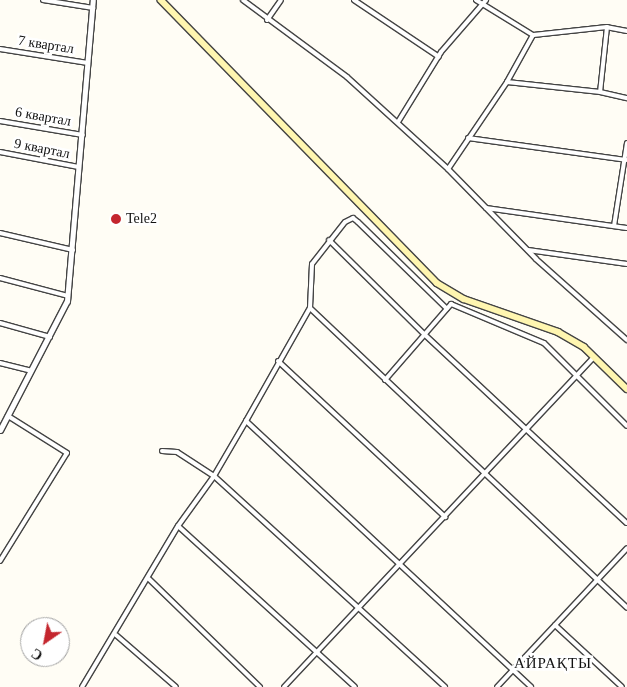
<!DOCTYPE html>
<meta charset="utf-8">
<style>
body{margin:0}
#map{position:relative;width:627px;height:687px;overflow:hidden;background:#fffdf5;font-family:Georgia,serif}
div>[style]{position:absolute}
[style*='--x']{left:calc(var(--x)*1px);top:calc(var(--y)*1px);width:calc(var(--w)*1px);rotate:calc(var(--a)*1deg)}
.roads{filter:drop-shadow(1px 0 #444) drop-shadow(-1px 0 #444) drop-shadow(0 1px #444) drop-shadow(0 -1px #444)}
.minor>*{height:4px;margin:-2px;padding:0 2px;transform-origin:2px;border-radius:2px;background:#fff}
.tertiary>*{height:5px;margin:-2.5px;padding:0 2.5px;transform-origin:2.5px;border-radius:2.5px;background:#fff}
.secondary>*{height:5.5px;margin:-2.75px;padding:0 2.75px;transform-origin:2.75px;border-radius:2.75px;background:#fff6b0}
.dots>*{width:14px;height:14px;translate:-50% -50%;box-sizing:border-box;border:2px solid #fff;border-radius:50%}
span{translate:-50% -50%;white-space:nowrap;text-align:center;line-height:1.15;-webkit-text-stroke:5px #fff;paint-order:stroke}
.street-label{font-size:14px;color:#111}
.poi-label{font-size:14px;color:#111}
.left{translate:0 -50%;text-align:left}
.neighbourhood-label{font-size:15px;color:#111;letter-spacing:1px}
.north{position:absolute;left:20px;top:617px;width:50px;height:50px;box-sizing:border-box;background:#fff;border:1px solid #a0a0a0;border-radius:50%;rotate:213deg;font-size:14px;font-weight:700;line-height:20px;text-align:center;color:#111}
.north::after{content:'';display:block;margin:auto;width:18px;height:22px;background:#c4262e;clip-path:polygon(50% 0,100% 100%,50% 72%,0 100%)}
</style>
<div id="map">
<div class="roads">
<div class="minor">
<i style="--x:43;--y:0;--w:51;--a:9.1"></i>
<i style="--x:243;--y:0;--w:129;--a:36.5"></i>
<i style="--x:347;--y:77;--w:137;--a:42.3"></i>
<i style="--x:354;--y:0;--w:102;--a:33.8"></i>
<i style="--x:476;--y:0;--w:67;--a:31.6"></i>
<i style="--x:267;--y:20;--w:24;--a:-55"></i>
<i style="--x:607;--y:27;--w:65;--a:96.1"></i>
<i style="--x:600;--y:92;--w:28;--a:13"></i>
<i style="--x:627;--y:31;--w:20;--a:-169"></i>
<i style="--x:607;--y:27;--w:74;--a:173.8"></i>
<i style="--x:533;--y:35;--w:54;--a:119"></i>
<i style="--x:507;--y:82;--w:105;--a:124.1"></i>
<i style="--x:448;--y:169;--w:126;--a:45.6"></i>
<i style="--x:536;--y:259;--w:122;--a:41.7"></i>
<i style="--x:0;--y:49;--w:89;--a:9"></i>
<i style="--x:507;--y:82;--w:94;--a:6.1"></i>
<i style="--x:0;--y:121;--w:84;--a:9.6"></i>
<i style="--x:398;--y:122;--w:82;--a:-58.4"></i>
<i style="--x:441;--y:52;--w:69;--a:-49.1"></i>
<i style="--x:468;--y:138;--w:161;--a:7.9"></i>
<i style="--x:0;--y:152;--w:80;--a:10.8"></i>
<i style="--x:486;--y:208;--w:142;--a:8.1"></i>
<i style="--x:614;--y:226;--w:84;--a:-81.1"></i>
<i style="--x:0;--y:233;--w:75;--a:13.1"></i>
<i style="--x:329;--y:240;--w:134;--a:44.7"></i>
<i style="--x:424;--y:334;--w:277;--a:43"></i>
<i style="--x:528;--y:250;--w:100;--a:8"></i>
<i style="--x:0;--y:278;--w:70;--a:14.8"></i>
<i style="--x:310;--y:308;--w:436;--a:43.4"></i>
<i style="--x:0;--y:323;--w:52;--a:15.6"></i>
<i style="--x:278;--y:361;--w:229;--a:43"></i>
<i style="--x:0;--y:363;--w:32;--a:14"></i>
<i style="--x:385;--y:380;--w:101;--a:-49"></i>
<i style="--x:451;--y:304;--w:101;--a:22.8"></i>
<i style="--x:544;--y:343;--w:117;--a:45"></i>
<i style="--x:246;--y:421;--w:390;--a:43"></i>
<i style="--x:162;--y:451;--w:15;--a:4"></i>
<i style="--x:177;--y:452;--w:44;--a:33"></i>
<i style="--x:214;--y:476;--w:313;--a:42.4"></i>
<i style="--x:178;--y:526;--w:239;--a:42.3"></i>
<i style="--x:0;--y:561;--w:127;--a:-58.2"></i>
<i style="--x:67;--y:453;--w:70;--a:-147.9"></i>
<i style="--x:149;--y:579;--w:155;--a:44.2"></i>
<i style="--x:555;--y:625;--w:91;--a:42.8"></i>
<i style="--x:116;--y:635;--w:79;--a:40.9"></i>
<i style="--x:82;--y:687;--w:187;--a:-59.2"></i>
<i style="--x:178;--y:526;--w:62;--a:-54.2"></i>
<i style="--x:214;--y:476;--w:64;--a:-59.8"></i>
<i style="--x:246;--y:421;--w:130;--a:-60.5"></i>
<i style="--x:310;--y:308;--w:44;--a:-87.4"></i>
<i style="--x:312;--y:264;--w:53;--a:-51.8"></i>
<i style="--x:345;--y:222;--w:9;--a:-27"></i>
<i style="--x:353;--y:218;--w:6;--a:39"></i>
<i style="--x:358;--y:222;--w:124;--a:44.3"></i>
<i style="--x:284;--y:687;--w:453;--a:-46.8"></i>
<i style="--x:497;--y:687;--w:190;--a:-46.9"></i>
</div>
<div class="tertiary">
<i style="--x:0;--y:430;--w:145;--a:-62.6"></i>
<i style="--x:67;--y:301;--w:302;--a:-85.1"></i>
</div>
<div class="secondary">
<i style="--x:161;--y:0;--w:395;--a:45.7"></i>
<i style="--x:437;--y:283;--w:31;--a:31"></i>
<i style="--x:464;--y:299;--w:100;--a:19.3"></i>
<i style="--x:558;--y:332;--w:30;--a:30"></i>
<i style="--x:584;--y:347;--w:60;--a:44.3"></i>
</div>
</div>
<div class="dots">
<i style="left:116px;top:219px;background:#c4262e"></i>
</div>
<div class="street-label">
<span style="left:46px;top:45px;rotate:9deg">7 квартал</span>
<span style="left:43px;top:117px;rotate:10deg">6 квартал</span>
<span style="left:42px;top:149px;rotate:11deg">9 квартал</span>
</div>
<div class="poi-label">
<span class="left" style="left:126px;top:219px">Tele2</span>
</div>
<div class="neighbourhood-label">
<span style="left:553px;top:664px">АЙРАҚТЫ</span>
</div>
<div class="north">С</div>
</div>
